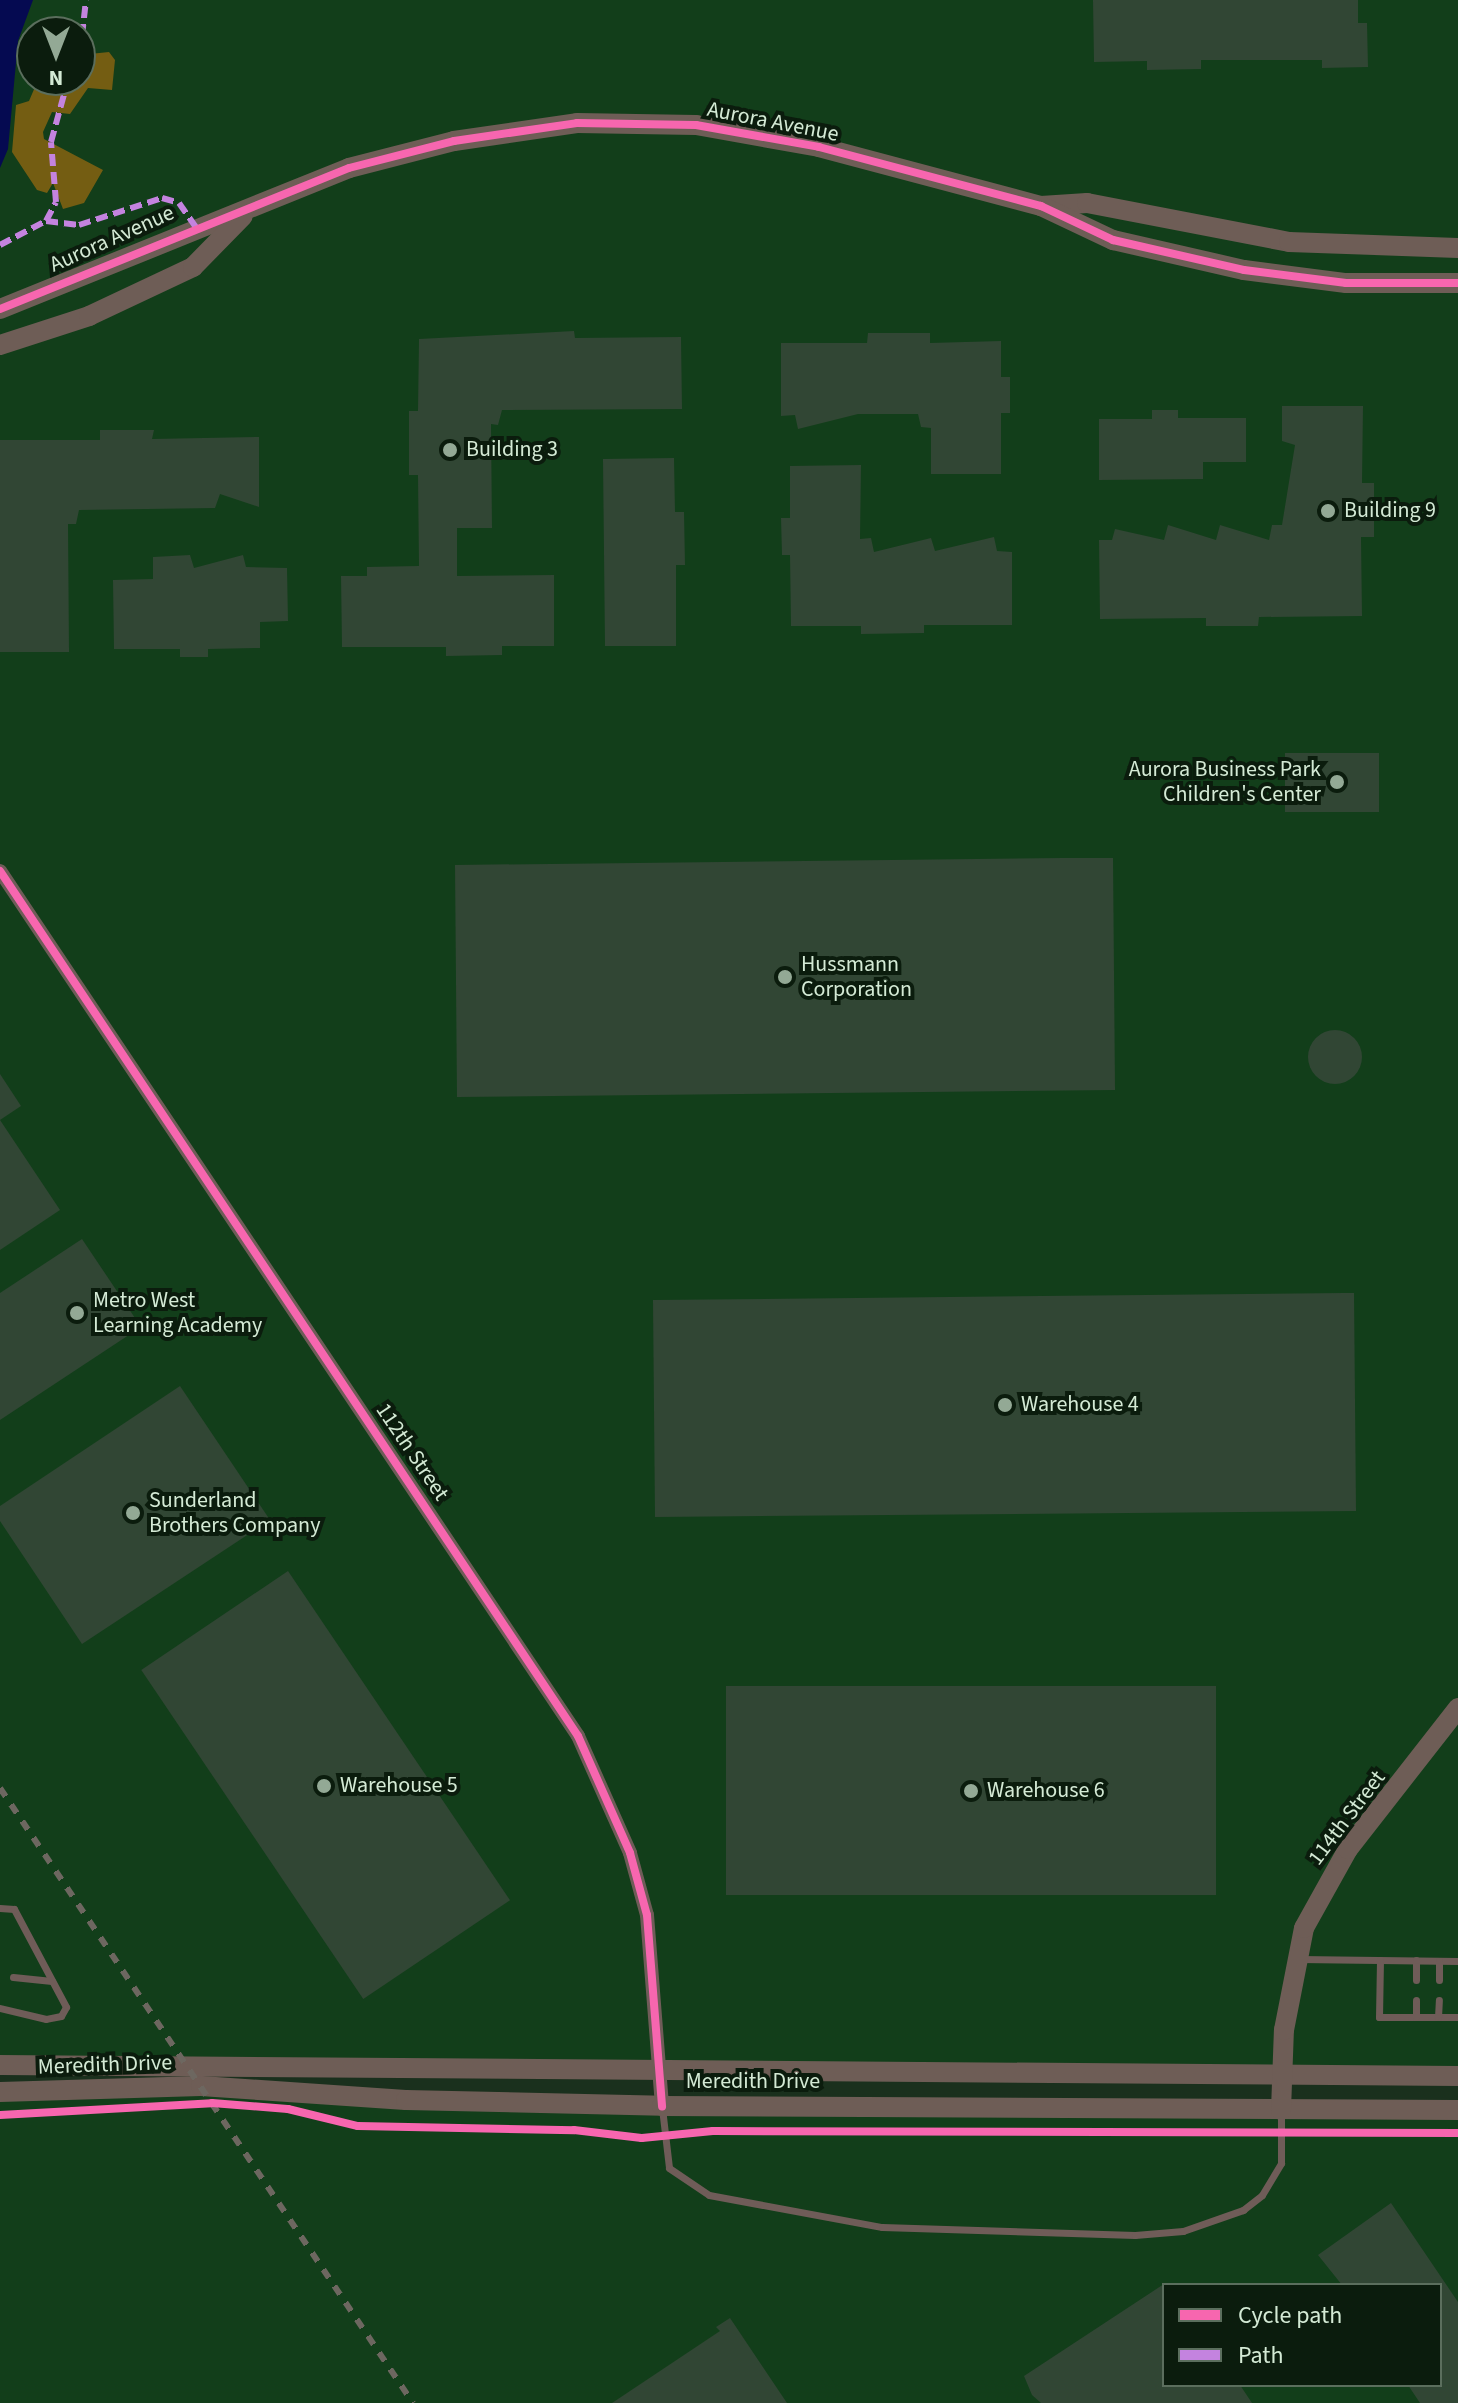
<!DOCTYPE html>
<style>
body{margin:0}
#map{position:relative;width:1458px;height:2403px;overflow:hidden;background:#1a301d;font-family:"Source Sans 3",sans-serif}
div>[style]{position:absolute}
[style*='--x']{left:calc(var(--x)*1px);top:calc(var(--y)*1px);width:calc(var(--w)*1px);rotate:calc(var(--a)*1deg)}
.built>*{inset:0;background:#123e1a}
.forest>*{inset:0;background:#745d12}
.water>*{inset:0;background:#050a51}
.building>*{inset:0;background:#314634;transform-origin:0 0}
.round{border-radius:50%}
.lane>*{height:7px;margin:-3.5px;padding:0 3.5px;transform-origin:3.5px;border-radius:3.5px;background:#6f5c58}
.street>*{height:14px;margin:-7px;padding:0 7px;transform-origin:7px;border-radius:7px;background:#6f5c58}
.secondary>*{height:20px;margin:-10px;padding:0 10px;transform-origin:10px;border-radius:10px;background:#6e5d56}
.rail>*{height:6px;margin-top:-3px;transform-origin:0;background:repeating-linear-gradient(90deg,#6d6760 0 10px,transparent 0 20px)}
.quiet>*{height:6px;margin-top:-3px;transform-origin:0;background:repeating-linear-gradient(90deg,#c483df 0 12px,transparent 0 18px)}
.cycleway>*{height:8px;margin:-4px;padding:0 4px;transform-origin:4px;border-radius:4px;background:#f766af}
.dots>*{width:22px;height:22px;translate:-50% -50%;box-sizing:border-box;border:4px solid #0b1c0d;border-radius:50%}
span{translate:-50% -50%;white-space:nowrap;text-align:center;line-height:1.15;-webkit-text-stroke:8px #0b1c0d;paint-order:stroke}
.street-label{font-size:22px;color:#d4ead5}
.poi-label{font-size:22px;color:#d4ead5}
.left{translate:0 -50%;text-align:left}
.right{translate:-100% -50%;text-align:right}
.legend{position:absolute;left:1162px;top:2283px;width:280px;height:104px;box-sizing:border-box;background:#0b1c0d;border:2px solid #5b6e5d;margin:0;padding:10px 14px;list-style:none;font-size:24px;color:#d4ead5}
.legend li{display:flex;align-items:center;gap:16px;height:40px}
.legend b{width:40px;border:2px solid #5b6e5d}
.north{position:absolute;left:16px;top:16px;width:80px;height:80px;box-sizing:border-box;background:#0b1c0d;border:2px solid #5b6e5d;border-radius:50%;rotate:180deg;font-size:22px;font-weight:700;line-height:32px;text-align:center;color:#d4ead5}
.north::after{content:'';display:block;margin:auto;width:28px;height:36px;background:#93a995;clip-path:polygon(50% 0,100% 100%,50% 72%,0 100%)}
</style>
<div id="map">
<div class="built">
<i style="clip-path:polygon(evenodd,0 0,1458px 0,1458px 2076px,0 2065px,0 0,32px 32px,80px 32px,80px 80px,32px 80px,32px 32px)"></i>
<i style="clip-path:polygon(evenodd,0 2092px,1458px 2110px,1458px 2403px,0 2403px,0 2092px,1164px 2285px,1440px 2285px,1440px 2385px,1164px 2385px,1164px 2285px)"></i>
</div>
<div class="forest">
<i style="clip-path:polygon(109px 52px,115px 60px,112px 90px,88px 88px,70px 114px,52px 112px,43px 132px,44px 139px,103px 170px,84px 203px,63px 209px,53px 183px,47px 193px,37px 190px,12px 152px,16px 105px,29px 101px,35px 87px,25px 62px,32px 55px,32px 80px,80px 80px,80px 55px)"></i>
</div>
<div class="water">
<i style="clip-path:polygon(0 0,33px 0,18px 41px,8px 149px,0 168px)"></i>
</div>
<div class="building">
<i style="clip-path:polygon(1093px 0,1358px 0,1358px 23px,1367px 23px,1368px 67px,1322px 68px,1322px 60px,1201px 60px,1201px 69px,1147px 70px,1147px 61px,1094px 62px)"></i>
<i style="clip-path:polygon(574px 331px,575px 338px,681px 337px,682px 409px,502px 410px,498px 425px,491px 424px,492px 528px,457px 528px,457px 576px,554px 575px,554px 646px,502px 646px,502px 655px,446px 656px,446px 647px,342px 647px,341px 576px,367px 576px,367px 567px,419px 566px,418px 475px,409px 475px,409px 411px,418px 411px,419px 339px)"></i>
<i style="clip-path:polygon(868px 333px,930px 333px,930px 343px,1001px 341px,1001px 377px,1010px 377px,1010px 413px,1001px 413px,1001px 474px,931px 474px,931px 428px,921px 427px,918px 414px,858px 414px,798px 429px,795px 415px,781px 416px,781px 343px,867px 343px)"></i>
<i style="clip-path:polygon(1282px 406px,1363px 406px,1362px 483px,1374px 483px,1374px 537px,1361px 537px,1362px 616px,1259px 617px,1258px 626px,1206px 626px,1206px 618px,1100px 619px,1099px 540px,1112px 540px,1115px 529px,1164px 540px,1168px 525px,1216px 540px,1220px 525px,1269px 540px,1272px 525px,1282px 525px,1295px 445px,1282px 441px)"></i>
<i style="clip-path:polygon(1152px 410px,1178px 410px,1178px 418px,1246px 418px,1246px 462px,1203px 462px,1203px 479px,1099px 480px,1099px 419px,1152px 419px)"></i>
<i style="clip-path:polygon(100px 430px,154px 430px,152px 439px,259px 437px,259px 507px,220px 494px,215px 508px,79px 510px,76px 524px,68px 524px,69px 652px,0 652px,0 440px,100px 440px)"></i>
<i style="clip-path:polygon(674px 458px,675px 512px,684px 512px,685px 565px,676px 565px,676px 646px,605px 646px,603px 459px)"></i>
<i style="clip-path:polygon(861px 465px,860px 539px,871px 538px,874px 552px,931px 538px,935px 551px,994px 537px,997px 551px,1012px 552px,1012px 625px,924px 625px,924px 633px,861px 634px,861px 626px,791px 626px,790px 555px,782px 555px,781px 518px,790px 518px,790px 466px)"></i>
<i style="clip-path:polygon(190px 555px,194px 568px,243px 555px,246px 567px,287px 568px,288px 621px,260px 622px,260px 648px,208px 649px,208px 657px,180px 657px,180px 649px,114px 649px,113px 580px,153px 579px,153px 557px)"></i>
<i style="left:1379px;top:753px;width:59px;height:94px;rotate:90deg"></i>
<i style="clip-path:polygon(1063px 858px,1113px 858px,1115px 1090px,457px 1097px,455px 865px)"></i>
<i class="round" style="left:1308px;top:1030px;width:54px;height:54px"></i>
<i style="clip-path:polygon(0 1074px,21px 1106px,0 1120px)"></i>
<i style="clip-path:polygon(0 1120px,60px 1210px,0 1250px)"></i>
<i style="clip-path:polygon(82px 1239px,141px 1327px,0 1420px,0 1293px)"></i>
<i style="clip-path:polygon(1344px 1293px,1354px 1293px,1356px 1511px,655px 1517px,653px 1300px)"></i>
<i style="clip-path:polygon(180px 1386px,270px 1520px,82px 1644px,0 1521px,0 1506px)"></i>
<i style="left:288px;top:1571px;width:397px;height:177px;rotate:56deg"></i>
<i style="left:726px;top:1686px;width:490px;height:209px"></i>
<i style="clip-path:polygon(1391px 2203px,1458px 2302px,1458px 2403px,1420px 2403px,1408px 2385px,1440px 2385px,1440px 2285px,1342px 2285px,1318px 2255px)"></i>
<i style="clip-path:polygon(1164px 2284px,1164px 2385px,1240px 2385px,1252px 2403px,1041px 2403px,1032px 2395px,1024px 2376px)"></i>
<i style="clip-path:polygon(730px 2318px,787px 2403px,612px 2403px,720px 2331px,716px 2327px)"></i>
</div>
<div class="lane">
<i style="--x:0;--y:1908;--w:14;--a:4"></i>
<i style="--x:14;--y:1909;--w:111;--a:62"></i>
<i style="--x:66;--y:2007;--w:10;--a:119"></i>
<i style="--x:61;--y:2016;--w:15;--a:169"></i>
<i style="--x:46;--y:2019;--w:47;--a:-166.6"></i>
<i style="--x:1299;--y:1959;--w:159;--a:0.7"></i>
<i style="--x:1380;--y:1960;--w:57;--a:91"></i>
<i style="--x:1379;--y:2017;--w:79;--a:0"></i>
<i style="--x:1416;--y:1960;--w:20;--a:90"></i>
<i style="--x:1439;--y:1961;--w:19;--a:90"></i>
<i style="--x:13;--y:1977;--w:39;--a:6"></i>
<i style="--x:1416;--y:2017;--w:17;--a:-90"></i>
<i style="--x:1438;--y:2017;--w:17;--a:-87"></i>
<i style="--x:662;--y:2108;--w:60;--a:83.3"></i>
<i style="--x:669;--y:2168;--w:48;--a:34"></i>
<i style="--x:709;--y:2195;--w:176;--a:10.5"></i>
<i style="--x:882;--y:2227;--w:253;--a:1.8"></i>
<i style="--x:1135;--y:2235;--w:48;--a:-4.8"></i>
<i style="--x:1183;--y:2231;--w:64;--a:-19.3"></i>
<i style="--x:1243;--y:2210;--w:24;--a:-38"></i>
<i style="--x:1262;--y:2195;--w:37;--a:-59"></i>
<i style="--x:1281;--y:2163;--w:51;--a:-90"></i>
</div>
<div class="street">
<i style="--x:0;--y:871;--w:1040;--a:56.25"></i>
<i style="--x:578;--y:1736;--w:128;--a:66"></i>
<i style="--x:630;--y:1853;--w:64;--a:74.7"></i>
<i style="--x:647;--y:1915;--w:192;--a:85.5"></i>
</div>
<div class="secondary">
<i style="--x:1041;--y:206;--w:46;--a:-3.7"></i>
<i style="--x:1087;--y:203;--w:206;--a:10.9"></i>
<i style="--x:1289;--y:242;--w:169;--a:2"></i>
<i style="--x:0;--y:309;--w:376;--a:-22"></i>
<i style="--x:349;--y:168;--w:108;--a:-14.4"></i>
<i style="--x:454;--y:141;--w:124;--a:-8.3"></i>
<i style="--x:577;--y:123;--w:119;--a:1"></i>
<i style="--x:696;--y:125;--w:125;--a:10.1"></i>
<i style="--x:819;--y:147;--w:230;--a:14.9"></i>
<i style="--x:1041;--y:206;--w:80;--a:25.3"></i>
<i style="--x:1113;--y:240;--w:134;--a:12.9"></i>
<i style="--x:1244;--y:270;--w:103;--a:7.3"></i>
<i style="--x:1346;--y:283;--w:112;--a:0"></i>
<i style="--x:0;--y:345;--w:94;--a:-18"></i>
<i style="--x:89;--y:316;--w:115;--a:-25.2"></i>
<i style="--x:193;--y:267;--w:71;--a:-45.6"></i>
<i style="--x:0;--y:2065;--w:1458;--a:0.43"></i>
<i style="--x:0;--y:2092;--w:201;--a:-1.7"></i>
<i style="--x:201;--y:2086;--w:205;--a:3.9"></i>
<i style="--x:406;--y:2100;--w:256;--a:1.3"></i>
<i style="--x:662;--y:2106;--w:796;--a:0.29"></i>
<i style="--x:1281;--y:2110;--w:80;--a:-87.9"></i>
<i style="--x:1284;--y:2030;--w:104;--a:-78.9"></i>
<i style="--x:1304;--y:1928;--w:90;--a:-60.9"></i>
<i style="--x:1348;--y:1849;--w:179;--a:-52"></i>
</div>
<div class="rail">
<i style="--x:0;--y:1788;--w:741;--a:56.12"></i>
</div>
<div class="quiet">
<i style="--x:80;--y:54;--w:54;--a:-83.7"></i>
<i style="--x:46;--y:221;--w:33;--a:7"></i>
<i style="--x:79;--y:225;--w:87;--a:-18"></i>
<i style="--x:162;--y:198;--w:18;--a:16"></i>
<i style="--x:179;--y:203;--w:32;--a:55"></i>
<i style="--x:0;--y:245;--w:52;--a:-27.6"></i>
<i style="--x:46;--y:221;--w:21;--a:-62"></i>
<i style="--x:56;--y:202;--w:60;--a:-94.8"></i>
<i style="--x:51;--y:142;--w:64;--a:-74.7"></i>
</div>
<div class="cycleway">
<i style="--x:0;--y:309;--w:376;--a:-22"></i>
<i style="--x:349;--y:168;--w:108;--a:-14.4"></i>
<i style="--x:454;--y:141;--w:124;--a:-8.3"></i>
<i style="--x:577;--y:123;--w:119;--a:1"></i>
<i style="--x:696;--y:125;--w:125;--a:10.1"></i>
<i style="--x:819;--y:147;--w:230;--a:14.9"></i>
<i style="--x:1041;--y:206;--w:80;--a:25.3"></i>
<i style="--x:1113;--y:240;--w:134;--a:12.9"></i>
<i style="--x:1244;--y:270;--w:103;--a:7.3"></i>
<i style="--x:1346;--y:283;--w:112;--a:0"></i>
<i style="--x:0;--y:871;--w:1040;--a:56.25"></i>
<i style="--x:578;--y:1736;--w:128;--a:66"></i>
<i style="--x:630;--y:1853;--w:64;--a:74.7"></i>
<i style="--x:647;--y:1915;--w:192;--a:85.5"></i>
<i style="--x:0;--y:2115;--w:212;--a:-3.2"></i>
<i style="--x:212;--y:2103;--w:76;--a:4.5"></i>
<i style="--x:288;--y:2109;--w:72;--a:13.7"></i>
<i style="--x:358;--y:2126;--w:216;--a:1.1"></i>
<i style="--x:574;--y:2130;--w:68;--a:6.7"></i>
<i style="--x:642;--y:2138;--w:71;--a:-5.6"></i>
<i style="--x:713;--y:2131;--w:745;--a:0.15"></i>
</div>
<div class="dots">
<i style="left:450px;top:450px;background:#93a995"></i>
<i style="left:1328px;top:511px;background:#93a995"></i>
<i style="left:1337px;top:782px;background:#93a995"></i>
<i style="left:785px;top:977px;background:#93a995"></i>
<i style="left:77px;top:1313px;background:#93a995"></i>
<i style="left:1005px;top:1405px;background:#93a995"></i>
<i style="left:133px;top:1513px;background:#93a995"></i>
<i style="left:324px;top:1786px;background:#93a995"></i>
<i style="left:971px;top:1791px;background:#93a995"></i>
</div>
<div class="street-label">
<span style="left:773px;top:122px;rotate:11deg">Aurora Avenue</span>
<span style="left:112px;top:239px;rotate:-24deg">Aurora Avenue</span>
<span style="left:412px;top:1452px;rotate:56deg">112th Street</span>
<span style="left:1347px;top:1818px;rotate:-53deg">114th Street</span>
<span style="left:105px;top:2065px;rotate:-2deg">Meredith Drive</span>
<span style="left:753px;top:2082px">Meredith Drive</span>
</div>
<div class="poi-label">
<span class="left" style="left:466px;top:450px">Building 3</span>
<span class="left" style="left:1344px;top:511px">Building 9</span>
<span class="right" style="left:1321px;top:782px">Aurora Business Park<br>Children's Center</span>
<span class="left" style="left:801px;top:977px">Hussmann<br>Corporation</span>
<span class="left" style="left:93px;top:1313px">Metro West<br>Learning Academy</span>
<span class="left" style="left:1021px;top:1405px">Warehouse 4</span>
<span class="left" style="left:149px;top:1513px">Sunderland<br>Brothers Company</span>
<span class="left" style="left:340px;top:1786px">Warehouse 5</span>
<span class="left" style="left:987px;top:1791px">Warehouse 6</span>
</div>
<ul class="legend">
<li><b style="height:10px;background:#f766af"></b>Cycle path</li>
<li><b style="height:10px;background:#c483df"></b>Path</li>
</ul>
<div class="north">N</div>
</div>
